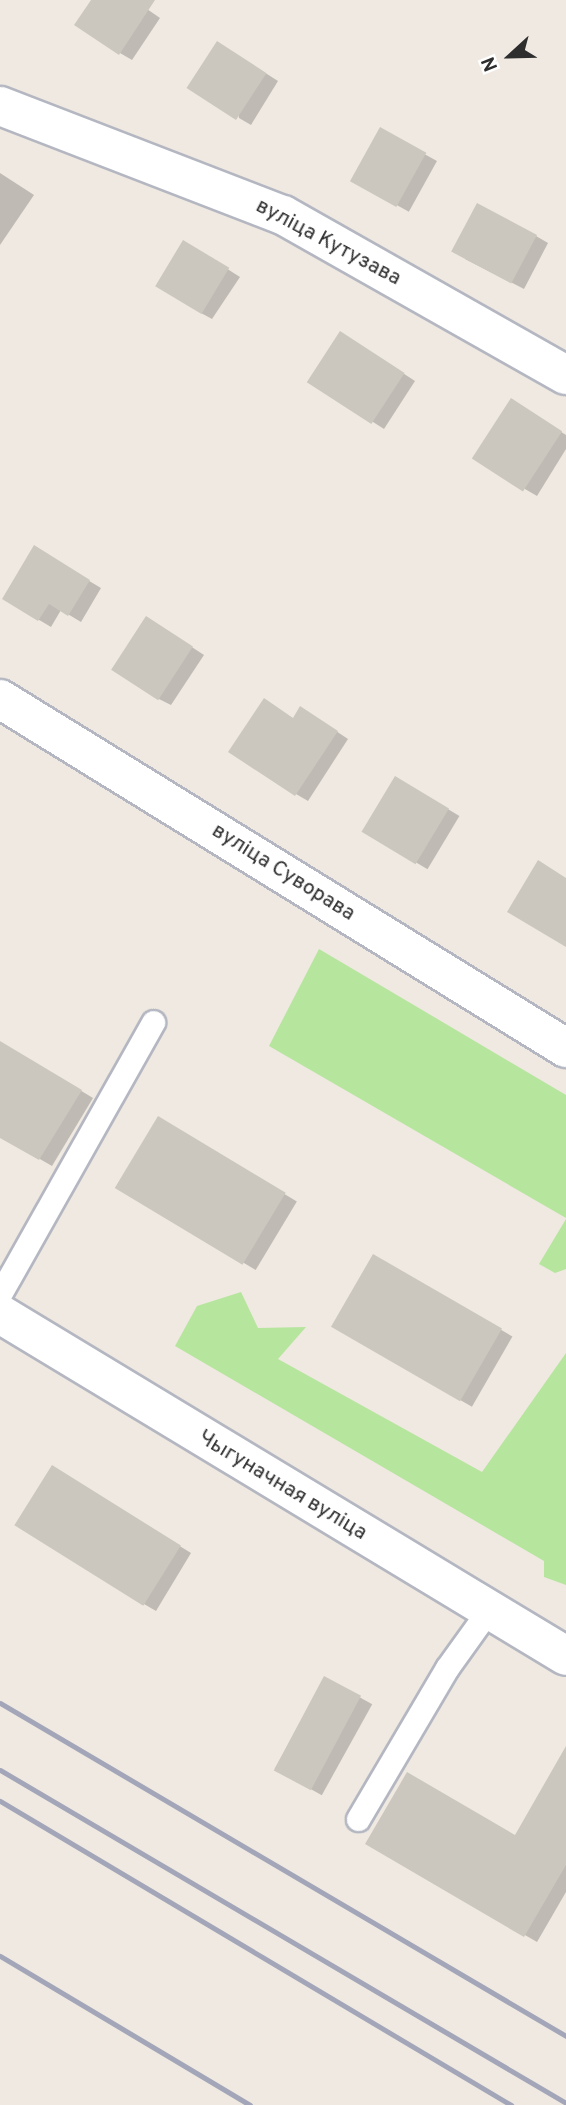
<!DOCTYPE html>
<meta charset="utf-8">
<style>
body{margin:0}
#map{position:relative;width:566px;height:2105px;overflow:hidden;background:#efe9e1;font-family:Overpass,sans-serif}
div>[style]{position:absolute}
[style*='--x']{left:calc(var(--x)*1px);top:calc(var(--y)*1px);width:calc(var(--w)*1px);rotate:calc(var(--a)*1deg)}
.green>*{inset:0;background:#b6e59e}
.shadow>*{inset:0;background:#0003;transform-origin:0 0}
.building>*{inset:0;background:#cbc7bf;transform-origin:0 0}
.roads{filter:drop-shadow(2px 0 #b4b7c1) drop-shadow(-2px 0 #b4b7c1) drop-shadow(0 2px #b4b7c1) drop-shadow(0 -2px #b4b7c1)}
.service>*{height:23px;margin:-11.5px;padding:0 11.5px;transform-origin:11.5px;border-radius:11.5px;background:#fff}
.minor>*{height:38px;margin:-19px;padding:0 19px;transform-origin:19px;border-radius:19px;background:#fff}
.tertiary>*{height:38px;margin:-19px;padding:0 19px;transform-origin:19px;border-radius:19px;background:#fff}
.rail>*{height:5px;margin:-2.5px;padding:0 2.5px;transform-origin:2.5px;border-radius:2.5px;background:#a3a6b8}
span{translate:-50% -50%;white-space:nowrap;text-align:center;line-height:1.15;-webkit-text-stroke:7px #fff;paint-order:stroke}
.street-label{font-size:21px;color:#2e2e2e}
.north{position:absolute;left:475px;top:21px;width:70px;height:70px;-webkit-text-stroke:5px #fff;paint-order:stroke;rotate:248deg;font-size:19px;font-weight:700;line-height:28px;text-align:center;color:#2e2e2e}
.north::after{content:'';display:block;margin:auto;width:24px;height:32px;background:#2e2e2e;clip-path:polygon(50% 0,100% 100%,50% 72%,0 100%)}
</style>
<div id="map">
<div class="green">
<i style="clip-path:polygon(319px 949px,566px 1095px,566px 1218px,269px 1046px)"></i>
<i style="clip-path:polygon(566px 1219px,566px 1269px,555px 1273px,539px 1264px)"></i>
<i style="clip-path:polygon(241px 1292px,258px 1328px,306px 1327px,278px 1359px,482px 1472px,566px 1353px,566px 1585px,544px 1577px,544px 1561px,175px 1346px,197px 1306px)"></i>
</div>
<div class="shadow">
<i style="clip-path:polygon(93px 0,134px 0,160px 18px,132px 60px,120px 53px)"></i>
<i style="clip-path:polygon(229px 50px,278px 81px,251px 125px,239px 118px)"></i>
<i style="left:381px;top:130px;width:64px;height:58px;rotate:29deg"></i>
<i style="clip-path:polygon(0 173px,34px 195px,0 245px)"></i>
<i style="clip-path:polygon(536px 236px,548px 243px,524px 289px,465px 259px)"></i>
<i style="clip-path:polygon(196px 249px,240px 277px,212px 319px,201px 313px)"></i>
<i style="clip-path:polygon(352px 340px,415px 381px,384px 429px,309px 381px)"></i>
<i style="clip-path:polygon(523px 408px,566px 435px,566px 449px,537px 496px,525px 489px)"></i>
<i style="clip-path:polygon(34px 548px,101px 588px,81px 622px,61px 610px,51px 627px,4px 599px)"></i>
<i style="clip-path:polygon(158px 625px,204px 655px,171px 705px,159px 699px)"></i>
<i style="clip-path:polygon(312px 715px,348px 739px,308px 801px,296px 794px)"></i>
<i style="left:396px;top:778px;width:74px;height:62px;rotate:31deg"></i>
<i style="clip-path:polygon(0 1042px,93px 1098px,52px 1166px,0 1136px)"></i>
<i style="left:158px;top:1118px;width:162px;height:80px;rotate:31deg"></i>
<i style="left:373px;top:1256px;width:161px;height:81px;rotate:30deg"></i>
<i style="clip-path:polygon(64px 1475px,191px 1553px,156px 1611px,144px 1604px)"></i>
<i style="left:325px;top:1678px;width:54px;height:104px;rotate:29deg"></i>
<i style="clip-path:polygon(566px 1779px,566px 1892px,537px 1942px,368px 1844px,515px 1837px)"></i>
</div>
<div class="building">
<i style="clip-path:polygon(91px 0,155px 0,119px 55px,74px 25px)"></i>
<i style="left:217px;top:41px;width:59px;height:56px;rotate:33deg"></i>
<i style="left:380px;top:127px;width:53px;height:62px;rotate:29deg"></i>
<i style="left:477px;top:203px;width:68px;height:55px;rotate:28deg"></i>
<i style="left:183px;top:240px;width:54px;height:54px;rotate:31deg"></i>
<i style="left:340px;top:331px;width:77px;height:61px;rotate:33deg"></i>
<i style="left:511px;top:398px;width:61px;height:72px;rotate:33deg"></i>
<i style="clip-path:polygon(34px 545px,90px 580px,68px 616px,49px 604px,38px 621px,2px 599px)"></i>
<i style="left:146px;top:616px;width:56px;height:64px;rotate:33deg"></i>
<i style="clip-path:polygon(264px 698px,293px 718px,300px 706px,338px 731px,295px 796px,228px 752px)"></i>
<i style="left:395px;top:776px;width:63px;height:65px;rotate:31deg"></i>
<i style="clip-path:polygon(538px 860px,566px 878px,566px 947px,507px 912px)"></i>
<i style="clip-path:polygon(0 1041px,82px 1090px,39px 1160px,0 1138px)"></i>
<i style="left:158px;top:1116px;width:149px;height:84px;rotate:31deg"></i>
<i style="left:373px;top:1254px;width:149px;height:84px;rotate:30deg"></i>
<i style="left:52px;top:1465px;width:152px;height:71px;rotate:32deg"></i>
<i style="left:324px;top:1676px;width:42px;height:107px;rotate:28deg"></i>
<i style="clip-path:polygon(566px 1746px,566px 1865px,524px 1937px,365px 1844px,407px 1772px,515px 1835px)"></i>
</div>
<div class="roads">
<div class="service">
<i style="--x:0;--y:1294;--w:312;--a:-60.6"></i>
<i style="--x:358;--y:1819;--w:175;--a:-59.5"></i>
<i style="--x:447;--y:1668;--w:70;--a:-54.3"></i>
</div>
<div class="minor">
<i style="--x:0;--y:106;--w:303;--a:21.1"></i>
<i style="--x:283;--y:215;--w:325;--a:29.5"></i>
<i style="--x:0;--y:1314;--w:661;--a:31.14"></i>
</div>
<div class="tertiary">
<i style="--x:0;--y:699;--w:665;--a:31.66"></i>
</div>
</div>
<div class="rail">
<i style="--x:0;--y:1703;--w:657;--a:30.47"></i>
<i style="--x:0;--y:1770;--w:657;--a:30.47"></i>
<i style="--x:0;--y:1801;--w:595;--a:30.75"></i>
<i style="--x:0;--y:1956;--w:291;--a:30.8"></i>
</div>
<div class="street-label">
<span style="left:328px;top:243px;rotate:28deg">вуліца Кутузава</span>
<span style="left:283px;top:873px;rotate:32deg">вуліца Суворава</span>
<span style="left:282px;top:1486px;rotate:31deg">Чыгуначная вуліца</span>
</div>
<div class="north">N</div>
</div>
